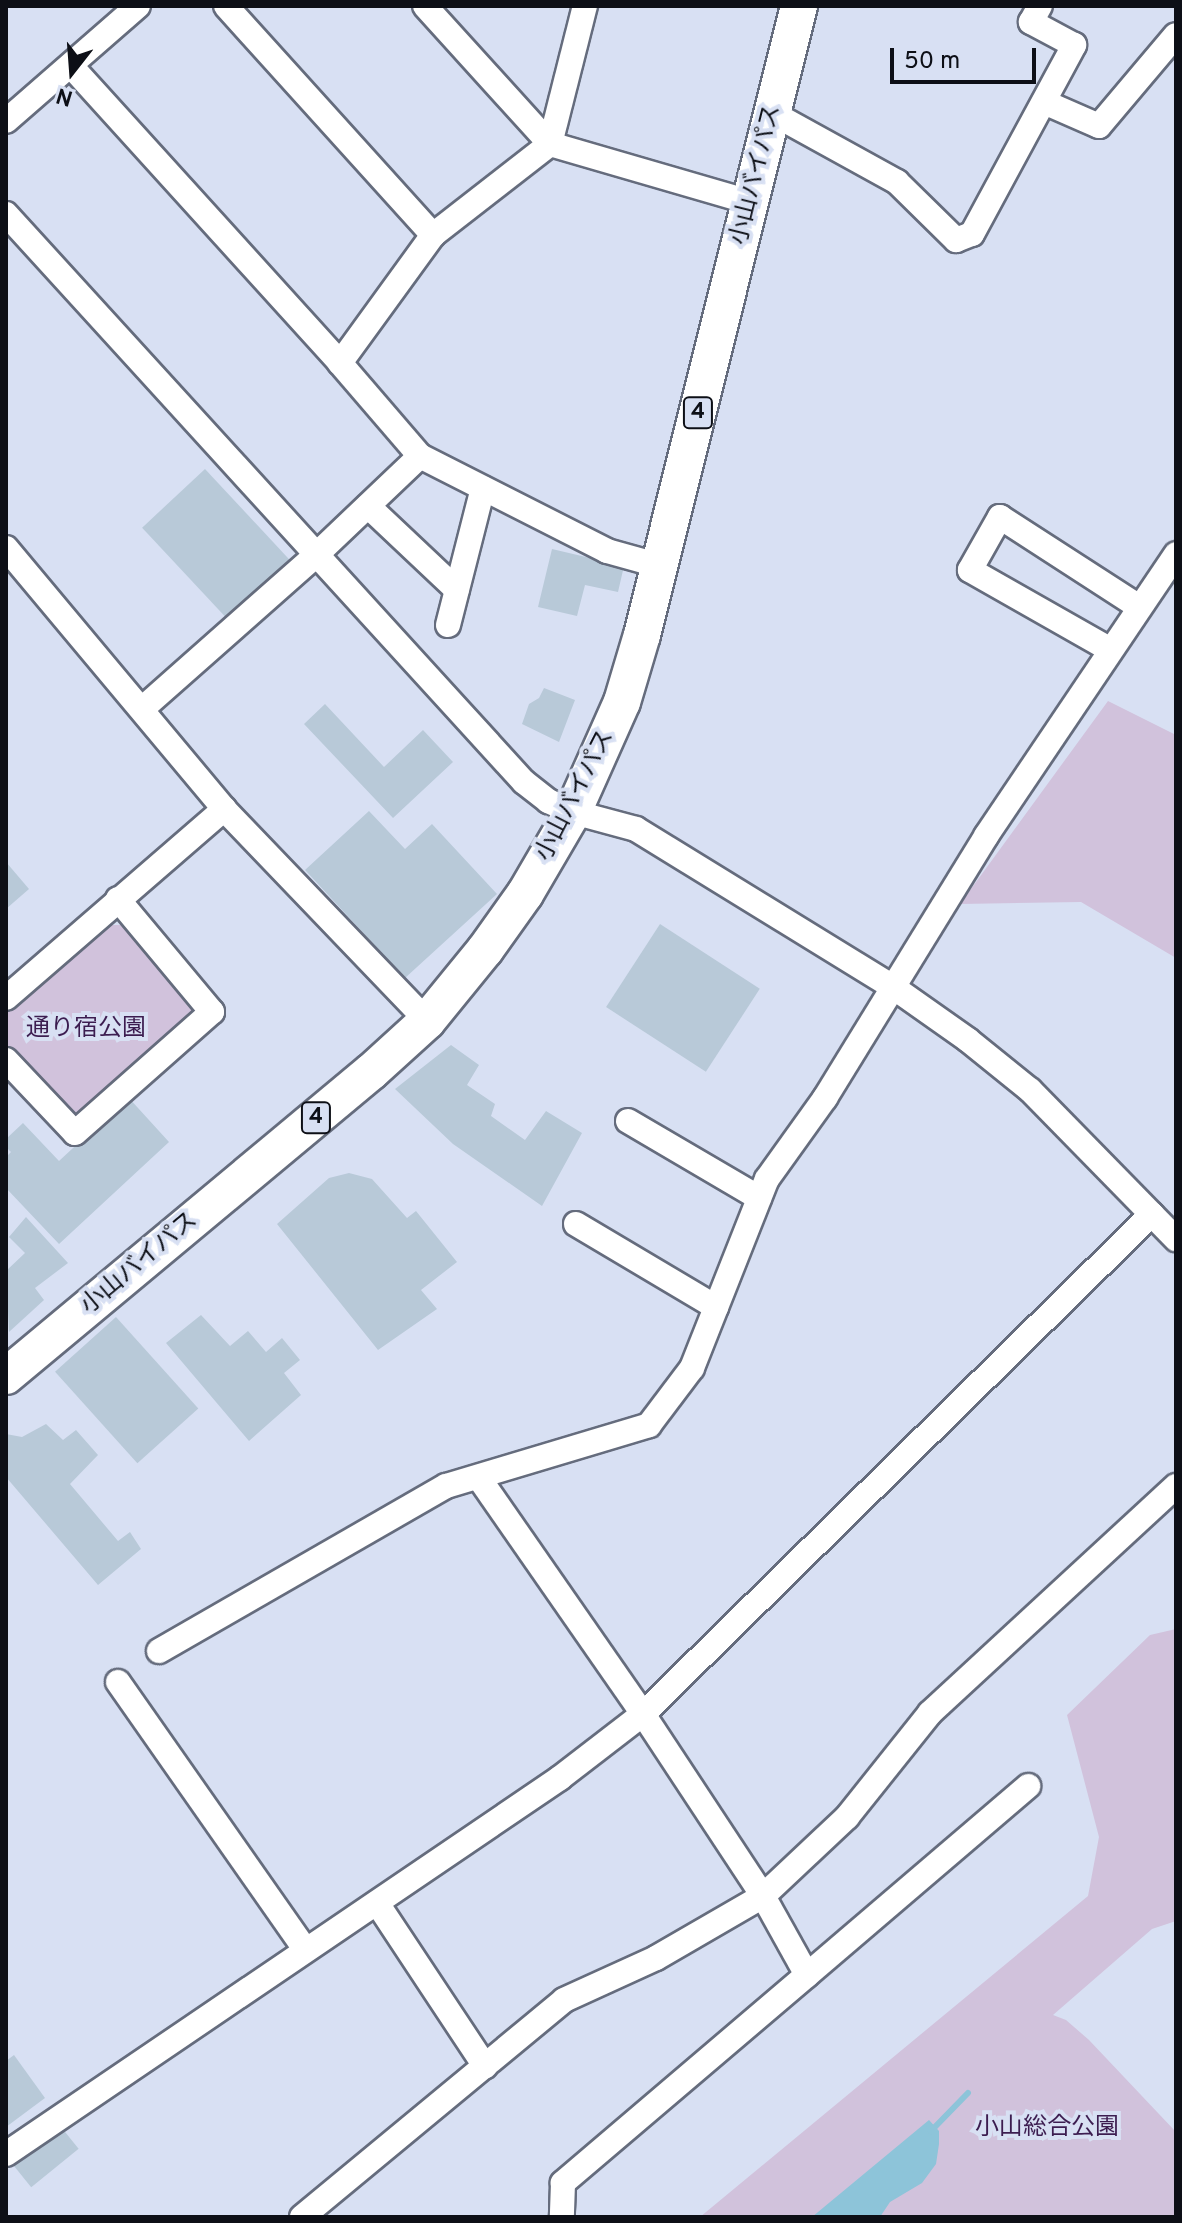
<!DOCTYPE html>
<meta charset="utf-8">
<style>
body{margin:0}
#map{position:relative;width:1182px;height:2223px;overflow:hidden;background:#d8e0f3;font-family:Overpass,"Noto Sans JP",sans-serif}
div>[style]{position:absolute}
[style*='--x']{left:calc(var(--x)*1px);top:calc(var(--y)*1px);width:calc(var(--w)*1px);rotate:calc(var(--a)*1deg)}
.green>*{inset:0;background:#d1c2dc}
.water>*{inset:0;background:#8dc4d9}
.stream>*{height:6px;margin:-3px;padding:0 3px;transform-origin:3px;border-radius:3px;background:#8dc4d9}
.building>*{inset:0;background:#b8c9d8;transform-origin:0 0}
.roads{filter:drop-shadow(2px 0 #656c7d) drop-shadow(-2px 0 #656c7d) drop-shadow(0 2px #656c7d) drop-shadow(0 -2px #656c7d)}
.minor>*{height:24px;margin:-12px;padding:0 12px;transform-origin:12px;border-radius:12px;background:#fff}
.highway>*{height:36px;margin:-18px;padding:0 18px;transform-origin:18px;border-radius:18px;background:#fff}
span{translate:-50% -50%;white-space:nowrap;text-align:center;line-height:1.15;-webkit-text-stroke:8px #d8e0f3;paint-order:stroke}
.shield-label span{padding:2px 6px;background:#d8e0f3;border:2px solid;border-radius:6px;-webkit-text-stroke-width:0}
.shield-label{font-size:22px;color:#0d0f16;font-weight:700}
.street-label{font-size:24px;color:#0d0f16}
.park-label{font-size:24px;color:#3c1d50}
.frame{position:absolute;inset:0;border:8px solid #0d0f16;pointer-events:none}
.north{position:absolute;left:32px;top:32px;width:80px;height:80px;-webkit-text-stroke:6px #d8e0f3;paint-order:stroke;rotate:197deg;font-size:22px;font-weight:700;line-height:32px;text-align:center;color:#0d0f16}
.north::after{content:'';display:block;margin:auto;width:28px;height:36px;background:#0d0f16;clip-path:polygon(50% 0,100% 100%,50% 72%,0 100%)}
.scale{position:absolute;left:890px;top:48px;width:146px;height:36px;box-sizing:border-box;border:4px solid #0d0f16;border-top:0;padding-left:10px;font-size:24px;line-height:28px;white-space:nowrap;color:#0d0f16;-webkit-text-stroke:6px #d8e0f3;paint-order:stroke}
</style>
<div id="map">
<div class="green">
<i style="clip-path:polygon(1108px 701px,1176px 735px,1176px 958px,1081px 902px,960px 904px)"></i>
<i style="clip-path:polygon(106px 925px,121px 925px,195px 1004px,196px 1016px,82px 1122px,6px 1055px,6px 1011px)"></i>
<i style="clip-path:polygon(1176px 1629px,1176px 1921px,1152px 1929px,1053px 2015px,1066px 2020px,1089px 2040px,1176px 2132px,1176px 2217px,700px 2217px,1088px 1896px,1099px 1837px,1067px 1715px,1150px 1635px)"></i>
</div>
<div class="water">
<i style="clip-path:polygon(929px 2120px,939px 2131px,939px 2144px,936px 2164px,922px 2183px,890px 2202px,880px 2217px,812px 2217px)"></i>
</div>
<div class="stream">
<i style="--x:931;--y:2131;--w:53;--a:-45.8"></i>
</div>
<div class="building">
<i style="left:205px;top:469px;width:125px;height:86px;rotate:47deg"></i>
<i style="clip-path:polygon(552px 549px,624px 566px,618px 592px,585px 585px,577px 616px,538px 607px)"></i>
<i style="clip-path:polygon(544px 688px,575px 700px,559px 742px,522px 724px,529px 704px,539px 698px)"></i>
<i style="clip-path:polygon(325px 704px,384px 767px,423px 730px,453px 762px,393px 818px,304px 724px)"></i>
<i style="clip-path:polygon(369px 811px,405px 849px,432px 824px,497px 894px,405px 978px,305px 870px)"></i>
<i style="clip-path:polygon(6px 862px,29px 889px,6px 909px)"></i>
<i style="left:660px;top:924px;width:119px;height:99px;rotate:33deg"></i>
<i style="clip-path:polygon(451px 1045px,479px 1065px,467px 1085px,495px 1104px,491px 1116px,525px 1140px,546px 1111px,582px 1133px,542px 1206px,453px 1144px,395px 1089px)"></i>
<i style="clip-path:polygon(128px 1097px,169px 1142px,59px 1244px,6px 1188px,6px 1157px,11px 1152px,6px 1147px,6px 1139px,23px 1123px,59px 1161px)"></i>
<i style="clip-path:polygon(349px 1173px,372px 1179px,407px 1218px,416px 1211px,457px 1262px,421px 1290px,437px 1309px,378px 1350px,277px 1224px,329px 1178px)"></i>
<i style="clip-path:polygon(26px 1217px,68px 1263px,35px 1288px,44px 1300px,9px 1332px,6px 1271px,25px 1253px,9px 1237px)"></i>
<i style="clip-path:polygon(201px 1315px,230px 1346px,248px 1331px,266px 1352px,282px 1338px,300px 1360px,284px 1373px,301px 1395px,249px 1441px,166px 1343px)"></i>
<i style="left:116px;top:1317px;width:123px;height:82px;rotate:48deg"></i>
<i style="clip-path:polygon(46px 1424px,63px 1440px,76px 1430px,98px 1455px,70px 1484px,118px 1541px,130px 1532px,141px 1549px,98px 1585px,6px 1477px,6px 1434px,22px 1437px)"></i>
<i style="clip-path:polygon(14px 2055px,45px 2098px,6px 2127px,6px 2061px)"></i>
<i style="left:61px;top:2127px;width:28px;height:61px;rotate:51deg"></i>
</div>
<div class="roads">
<div class="minor">
<i style="--x:226;--y:6;--w:309;--a:47.9"></i>
<i style="--x:425;--y:6;--w:186;--a:47.8"></i>
<i style="--x:550;--y:144;--w:208;--a:16.2"></i>
<i style="--x:71;--y:66;--w:401;--a:47.8"></i>
<i style="--x:340;--y:363;--w:123;--a:49.3"></i>
<i style="--x:420;--y:456;--w:210;--a:26.9"></i>
<i style="--x:607;--y:551;--w:56;--a:15.5"></i>
<i style="--x:1044;--y:102;--w:60;--a:23.6"></i>
<i style="--x:1099;--y:126;--w:119;--a:-49.8"></i>
<i style="--x:772;--y:113;--w:143;--a:28.9"></i>
<i style="--x:897;--y:182;--w:83;--a:44.5"></i>
<i style="--x:956;--y:240;--w:17;--a:-21"></i>
<i style="--x:972;--y:234;--w:215;--a:-61.6"></i>
<i style="--x:1074;--y:45;--w:49;--a:-151.9"></i>
<i style="--x:1031;--y:22;--w:18;--a:-61"></i>
<i style="--x:6;--y:121;--w:175;--a:-41.1"></i>
<i style="--x:6;--y:214;--w:769;--a:47.64"></i>
<i style="--x:524;--y:782;--w:31;--a:38"></i>
<i style="--x:548;--y:801;--w:27;--a:24"></i>
<i style="--x:573;--y:812;--w:65;--a:15.1"></i>
<i style="--x:636;--y:829;--w:302;--a:31.6"></i>
<i style="--x:893;--y:987;--w:92;--a:35.2"></i>
<i style="--x:968;--y:1040;--w:80;--a:38.9"></i>
<i style="--x:1030;--y:1090;--w:209;--a:45.6"></i>
<i style="--x:340;--y:363;--w:158;--a:-54"></i>
<i style="--x:433;--y:235;--w:148;--a:-37.9"></i>
<i style="--x:550;--y:144;--w:142;--a:-75.8"></i>
<i style="--x:368;--y:506;--w:122;--a:43.3"></i>
<i style="--x:6;--y:548;--w:340;--a:50.1"></i>
<i style="--x:224;--y:809;--w:294;--a:46.2"></i>
<i style="--x:448;--y:625;--w:141;--a:-75.7"></i>
<i style="--x:1109;--y:649;--w:160;--a:-150.4"></i>
<i style="--x:970;--y:570;--w:61;--a:-60.5"></i>
<i style="--x:1000;--y:517;--w:166;--a:32.9"></i>
<i style="--x:142;--y:709;--w:231;--a:-41.5"></i>
<i style="--x:315;--y:556;--w:145;--a:-43.6"></i>
<i style="--x:6;--y:998;--w:289;--a:-40.9"></i>
<i style="--x:6;--y:1060;--w:100;--a:46.6"></i>
<i style="--x:75;--y:1133;--w:183;--a:-41.5"></i>
<i style="--x:212;--y:1012;--w:147;--a:-129.8"></i>
<i style="--x:628;--y:1121;--w:152;--a:30.4"></i>
<i style="--x:576;--y:1224;--w:163;--a:30.7"></i>
<i style="--x:479;--y:1478;--w:287;--a:55.2"></i>
<i style="--x:643;--y:1714;--w:218;--a:56.6"></i>
<i style="--x:763;--y:1896;--w:90;--a:60.9"></i>
<i style="--x:807;--y:1975;--w:321;--a:139.6"></i>
<i style="--x:563;--y:2183;--w:34;--a:92"></i>
<i style="--x:159;--y:1651;--w:331;--a:-29.9"></i>
<i style="--x:446;--y:1486;--w:212;--a:-16.7"></i>
<i style="--x:649;--y:1425;--w:71;--a:-53"></i>
<i style="--x:692;--y:1368;--w:203;--a:-68.4"></i>
<i style="--x:767;--y:1179;--w:100;--a:-54.4"></i>
<i style="--x:825;--y:1098;--w:308;--a:-58.4"></i>
<i style="--x:986;--y:836;--w:340;--a:-56"></i>
<i style="--x:118;--y:1682;--w:326;--a:55"></i>
<i style="--x:377;--y:1903;--w:196;--a:56.5"></i>
<i style="--x:807;--y:1975;--w:291;--a:-40.5"></i>
<i style="--x:6;--y:2154;--w:670;--a:-34.16"></i>
<i style="--x:560;--y:1778;--w:105;--a:-37.6"></i>
<i style="--x:643;--y:1714;--w:713;--a:-44.49"></i>
<i style="--x:302;--y:2217;--w:340;--a:-39.6"></i>
<i style="--x:564;--y:2000;--w:101;--a:-24.5"></i>
<i style="--x:656;--y:1958;--w:124;--a:-30.1"></i>
<i style="--x:763;--y:1896;--w:115;--a:-43.2"></i>
<i style="--x:847;--y:1817;--w:133;--a:-51.4"></i>
<i style="--x:930;--y:1713;--w:335;--a:-42.7"></i>
</div>
<div class="highway">
<i style="--x:6;--y:1376;--w:475;--a:-39.8"></i>
<i style="--x:371;--y:1072;--w:76;--a:-42.3"></i>
<i style="--x:427;--y:1021;--w:92;--a:-50.8"></i>
<i style="--x:485;--y:950;--w:69;--a:-54.5"></i>
<i style="--x:525;--y:894;--w:95;--a:-59.7"></i>
<i style="--x:573;--y:812;--w:120;--a:-66"></i>
<i style="--x:622;--y:702;--w:70;--a:-73.4"></i>
<i style="--x:642;--y:635;--w:648;--a:-75.99"></i>
</div>
</div>
<div class="shield-label">
<span style="left:698px;top:413px">4</span>
<span style="left:316px;top:1118px">4</span>
</div>
<div class="street-label">
<span style="left:757px;top:175px;rotate:-76deg">小山バイパス</span>
<span style="left:576px;top:796px;rotate:-63deg">小山バイパス</span>
<span style="left:140px;top:1264px;rotate:-40deg">小山バイパス</span>
</div>
<div class="park-label">
<span style="left:86px;top:1030px">通り宿公園</span>
<span style="left:1047px;top:2129px">小山総合公園</span>
</div>
<div class="frame"></div>
<div class="north">N</div>
<div class="scale">50 m</div>
</div>
